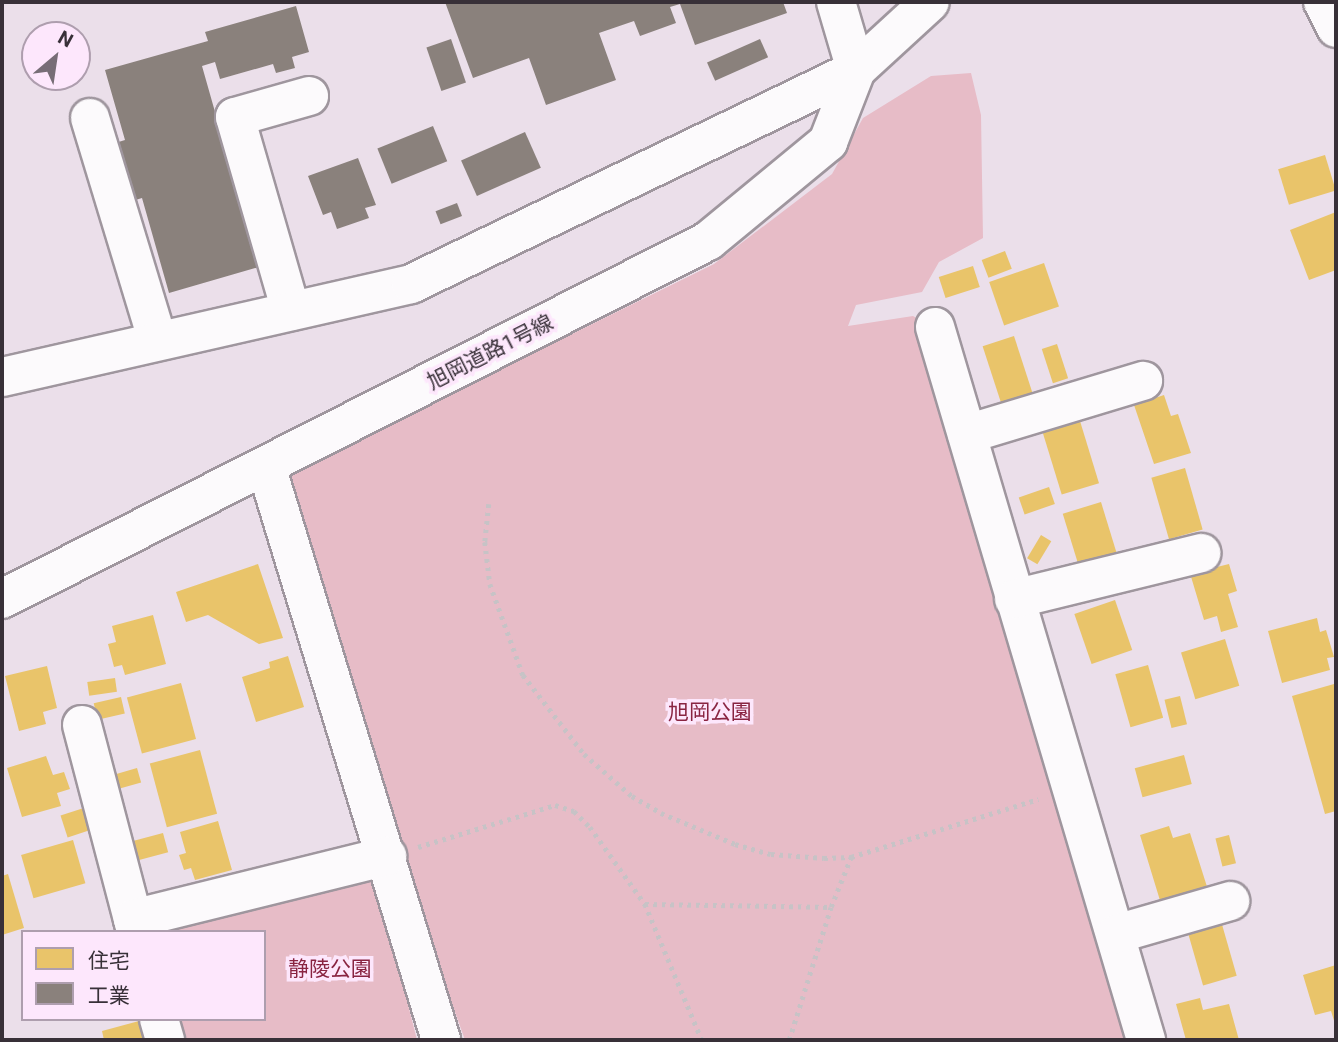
<!DOCTYPE html>
<meta charset="utf-8">
<style>
body{margin:0}
#map{position:relative;width:1338px;height:1042px;overflow:hidden;background:#ebdfea;font-family:Roboto,"Noto Sans JP",sans-serif}
div>[style]{position:absolute}
[style*='--x']{left:calc(var(--x)*1px);top:calc(var(--y)*1px);width:calc(var(--w)*1px);rotate:calc(var(--a)*1deg)}
.green>*{inset:0;background:#e7bcc7}
.homes>*{inset:0;background:#e9c46a;transform-origin:0 0}
.industry>*{inset:0;background:#8a817c;transform-origin:0 0}
.path>*{height:4.5px;margin-top:-2.25px;transform-origin:0;background:repeating-linear-gradient(90deg,#c7c3c6 0 3.5px,transparent 0 8.5px)}
.roads{filter:drop-shadow(2px 0 #9f969e) drop-shadow(-2px 0 #9f969e) drop-shadow(0 2px #9f969e) drop-shadow(0 -2px #9f969e)}
.minor>*{height:38px;margin:-19px;padding:0 19px;transform-origin:19px;border-radius:19px;background:#fcfafc}
span{translate:-50% -50%;white-space:nowrap;text-align:center;line-height:1.15;-webkit-text-stroke:7px #fde7fc;paint-order:stroke}
.street-label{font-size:21px;color:#383038}
.park-label{font-size:21px;color:#892441}
.frame{position:absolute;inset:0;border:4px solid #383038;pointer-events:none}
.legend{position:absolute;left:21px;top:930px;width:245px;height:91px;box-sizing:border-box;background:#fde7fc;border:2px solid #ae9eae;margin:0;padding:9px 12px;list-style:none;font-size:21px;color:#383038}
.legend li{display:flex;align-items:center;gap:14px;height:35px}
.legend b{width:35px;border:2px solid #ae9eae}
.north{position:absolute;left:21px;top:21px;width:70px;height:70px;box-sizing:border-box;background:#fde7fc;border:2px solid #ae9eae;border-radius:50%;rotate:29deg;font-size:19px;font-weight:700;line-height:28px;text-align:center;color:#383038}
.north::after{content:'';display:block;margin:auto;width:24px;height:32px;background:#776d76;clip-path:polygon(50% 0,100% 100%,50% 72%,0 100%)}
</style>
<div id="map">
<div class="green">
<i style="clip-path:polygon(971px 73px,981px 115px,983px 238px,939px 262px,922px 292px,856px 305px,848px 326px,913px 316px,942px 332px,1148px 1040px,465px 1040px,398px 853px,288px 474px,714px 264px,832px 174px,863px 118px,931px 76px)"></i>
<i style="clip-path:polygon(374px 871px,417px 1040px,181px 1040px,175px 1019px,264px 1019px,264px 932px,150px 932px)"></i>
</div>
<div class="homes">
<i style="left:1325px;top:155px;width:37px;height:49px;rotate:73deg"></i>
<i style="clip-path:polygon(1336px 212px,1336px 270px,1309px 280px,1290px 230px)"></i>
<i style="left:1005px;top:251px;width:19px;height:25px;rotate:69deg"></i>
<i style="left:1044px;top:263px;width:46px;height:58px;rotate:71deg"></i>
<i style="left:973px;top:266px;width:22px;height:36px;rotate:72deg"></i>
<i style="left:1014px;top:336px;width:68px;height:33px;rotate:72deg"></i>
<i style="left:1057px;top:344px;width:36px;height:16px;rotate:72deg"></i>
<i style="clip-path:polygon(1164px 395px,1171px 416px,1178px 414px,1191px 453px,1154px 464px,1134px 405px)"></i>
<i style="left:1080px;top:421px;width:65px;height:39px;rotate:73deg"></i>
<i style="left:1185px;top:468px;width:64px;height:35px;rotate:74deg"></i>
<i style="left:1049px;top:487px;width:18px;height:32px;rotate:71deg"></i>
<i style="left:1101px;top:502px;width:55px;height:40px;rotate:73deg"></i>
<i style="left:1041px;top:535px;width:12px;height:27px;rotate:31deg"></i>
<i style="clip-path:polygon(258px 564px,283px 638px,259px 644px,208px 615px,186px 622px,176px 592px)"></i>
<i style="clip-path:polygon(1211px 564px,1213px 568px,1229px 564px,1237px 591px,1228px 594px,1238px 627px,1221px 632px,1217px 616px,1204px 620px,1189px 570px)"></i>
<i style="left:1115px;top:600px;width:53px;height:43px;rotate:71deg"></i>
<i style="clip-path:polygon(153px 615px,166px 664px,125px 675px,122px 665px,114px 667px,108px 644px,116px 642px,112px 626px)"></i>
<i style="clip-path:polygon(1317px 618px,1320px 632px,1326px 630px,1334px 657px,1327px 658px,1330px 670px,1282px 683px,1268px 631px)"></i>
<i style="left:1225px;top:639px;width:49px;height:46px;rotate:73deg"></i>
<i style="clip-path:polygon(288px 656px,304px 707px,256px 722px,242px 677px,270px 668px,269px 662px)"></i>
<i style="left:1148px;top:665px;width:55px;height:34px;rotate:74deg"></i>
<i style="clip-path:polygon(47px 666px,57px 708px,43px 712px,46px 724px,19px 731px,5px 676px)"></i>
<i style="left:115px;top:678px;width:14px;height:28px;rotate:82deg"></i>
<i style="left:181px;top:683px;width:58px;height:56px;rotate:75deg"></i>
<i style="clip-path:polygon(1334px 684px,1336px 811px,1325px 814px,1292px 696px)"></i>
<i style="left:1180px;top:696px;width:29px;height:16px;rotate:76deg"></i>
<i style="left:121px;top:697px;width:17px;height:28px;rotate:77deg"></i>
<i style="left:200px;top:750px;width:66px;height:52px;rotate:75deg"></i>
<i style="left:1184px;top:755px;width:30px;height:51px;rotate:75deg"></i>
<i style="clip-path:polygon(46px 756px,53px 775px,64px 772px,70px 789px,57px 793px,61px 806px,22px 817px,7px 768px)"></i>
<i style="left:137px;top:768px;width:15px;height:25px;rotate:74deg"></i>
<i style="left:90px;top:806px;width:23px;height:31px;rotate:72deg"></i>
<i style="clip-path:polygon(218px 821px,232px 870px,195px 880px,191px 868px,184px 870px,179px 855px,186px 853px,180px 832px)"></i>
<i style="clip-path:polygon(1169px 826px,1173px 838px,1190px 833px,1209px 893px,1162px 907px,1140px 835px)"></i>
<i style="left:163px;top:833px;width:20px;height:32px;rotate:75deg"></i>
<i style="left:1229px;top:835px;width:29px;height:14px;rotate:76deg"></i>
<i style="left:73px;top:840px;width:45px;height:54px;rotate:74deg"></i>
<i style="clip-path:polygon(8px 874px,24px 928px,2px 935px,2px 876px)"></i>
<i style="left:1221px;top:921px;width:57px;height:35px;rotate:74deg"></i>
<i style="clip-path:polygon(1336px 965px,1336px 1027px,1331px 1011px,1315px 1015px,1303px 975px)"></i>
<i style="clip-path:polygon(1200px 998px,1203px 1010px,1229px 1004px,1239px 1040px,1186px 1040px,1176px 1004px)"></i>
<i style="clip-path:polygon(139px 1021px,144px 1040px,104px 1040px,102px 1031px)"></i>
</div>
<div class="industry">
<i style="clip-path:polygon(445px 2px,783px 2px,787px 13px,695px 45px,680px 4px,670px 7px,676px 23px,640px 36px,634px 21px,599px 33px,616px 80px,546px 105px,529px 58px,473px 78px)"></i>
<i style="clip-path:polygon(296px 6px,309px 52px,292px 57px,295px 68px,276px 73px,273px 64px,220px 79px,215px 62px,202px 66px,259px 267px,169px 293px,142px 198px,129px 202px,112px 144px,125px 140px,105px 70px,208px 41px,205px 32px)"></i>
<i style="left:451px;top:39px;width:46px;height:26px;rotate:71deg"></i>
<i style="left:760px;top:39px;width:20px;height:58px;rotate:66deg"></i>
<i style="left:433px;top:126px;width:38px;height:60px;rotate:68deg"></i>
<i style="left:525px;top:132px;width:39px;height:70px;rotate:66deg"></i>
<i style="clip-path:polygon(358px 158px,376px 205px,365px 208px,369px 218px,337px 229px,331px 212px,323px 215px,308px 176px)"></i>
<i style="left:457px;top:203px;width:14px;height:23px;rotate:69deg"></i>
</div>
<div class="path">
<i style="--x:489;--y:504;--w:38;--a:96"></i>
<i style="--x:485;--y:542;--w:42;--a:83.2"></i>
<i style="--x:490;--y:584;--w:97;--a:70.1"></i>
<i style="--x:523;--y:675;--w:100;--a:52.3"></i>
<i style="--x:584;--y:754;--w:64;--a:41.2"></i>
<i style="--x:632;--y:796;--w:34;--a:30"></i>
<i style="--x:661;--y:813;--w:80;--a:22.7"></i>
<i style="--x:735;--y:844;--w:37;--a:16"></i>
<i style="--x:771;--y:854;--w:53;--a:4.3"></i>
<i style="--x:824;--y:858;--w:27;--a:-2"></i>
<i style="--x:851;--y:857;--w:196;--a:-17.2"></i>
<i style="--x:418;--y:847;--w:143;--a:-17"></i>
<i style="--x:555;--y:805;--w:20;--a:18"></i>
<i style="--x:574;--y:811;--w:23;--a:45"></i>
<i style="--x:590;--y:827;--w:95;--a:54.5"></i>
<i style="--x:645;--y:904;--w:186;--a:0.9"></i>
<i style="--x:831;--y:907;--w:54;--a:-68.2"></i>
<i style="--x:645;--y:904;--w:147;--a:67.3"></i>
<i style="--x:789;--y:1040;--w:139;--a:-72.5"></i>
</div>
<div class="roads">
<div class="minor">
<i style="--x:1323;--y:2;--w:29;--a:63"></i>
<i style="--x:90;--y:118;--w:231;--a:73.1"></i>
<i style="--x:291;--y:311;--w:202;--a:-106.1"></i>
<i style="--x:235;--y:117;--w:77;--a:-15.8"></i>
<i style="--x:935;--y:327;--w:744;--a:73.51"></i>
<i style="--x:2;--y:377;--w:419;--a:-12.8"></i>
<i style="--x:411;--y:284;--w:494;--a:-25.7"></i>
<i style="--x:856;--y:70;--w:100;--a:-42.6"></i>
<i style="--x:967;--y:434;--w:184;--a:-16.8"></i>
<i style="--x:266;--y:466;--w:600;--a:73.04"></i>
<i style="--x:2;--y:599;--w:792;--a:-26.89"></i>
<i style="--x:708;--y:241;--w:156;--a:-39.5"></i>
<i style="--x:828;--y:142;--w:77;--a:-68.7"></i>
<i style="--x:856;--y:70;--w:71;--a:-106.4"></i>
<i style="--x:1014;--y:599;--w:193;--a:-13.8"></i>
<i style="--x:82;--y:725;--w:201;--a:75.3"></i>
<i style="--x:136;--y:932;--w:13;--a:-103"></i>
<i style="--x:133;--y:919;--w:262;--a:-13.9"></i>
<i style="--x:1116;--y:934;--w:119;--a:-16.1"></i>
<i style="--x:159;--y:1019;--w:22;--a:74"></i>
</div>
</div>
<div class="street-label">
<span style="left:490px;top:352px;rotate:-27deg">旭岡道路1号線</span>
</div>
<div class="park-label">
<span style="left:710px;top:712px">旭岡公園</span>
<span style="left:330px;top:969px">静陵公園</span>
</div>
<div class="frame"></div>
<ul class="legend">
<li><b style="height:19px;background:#e9c46a"></b>住宅</li>
<li><b style="height:19px;background:#8a817c"></b>工業</li>
</ul>
<div class="north">N</div>
</div>
